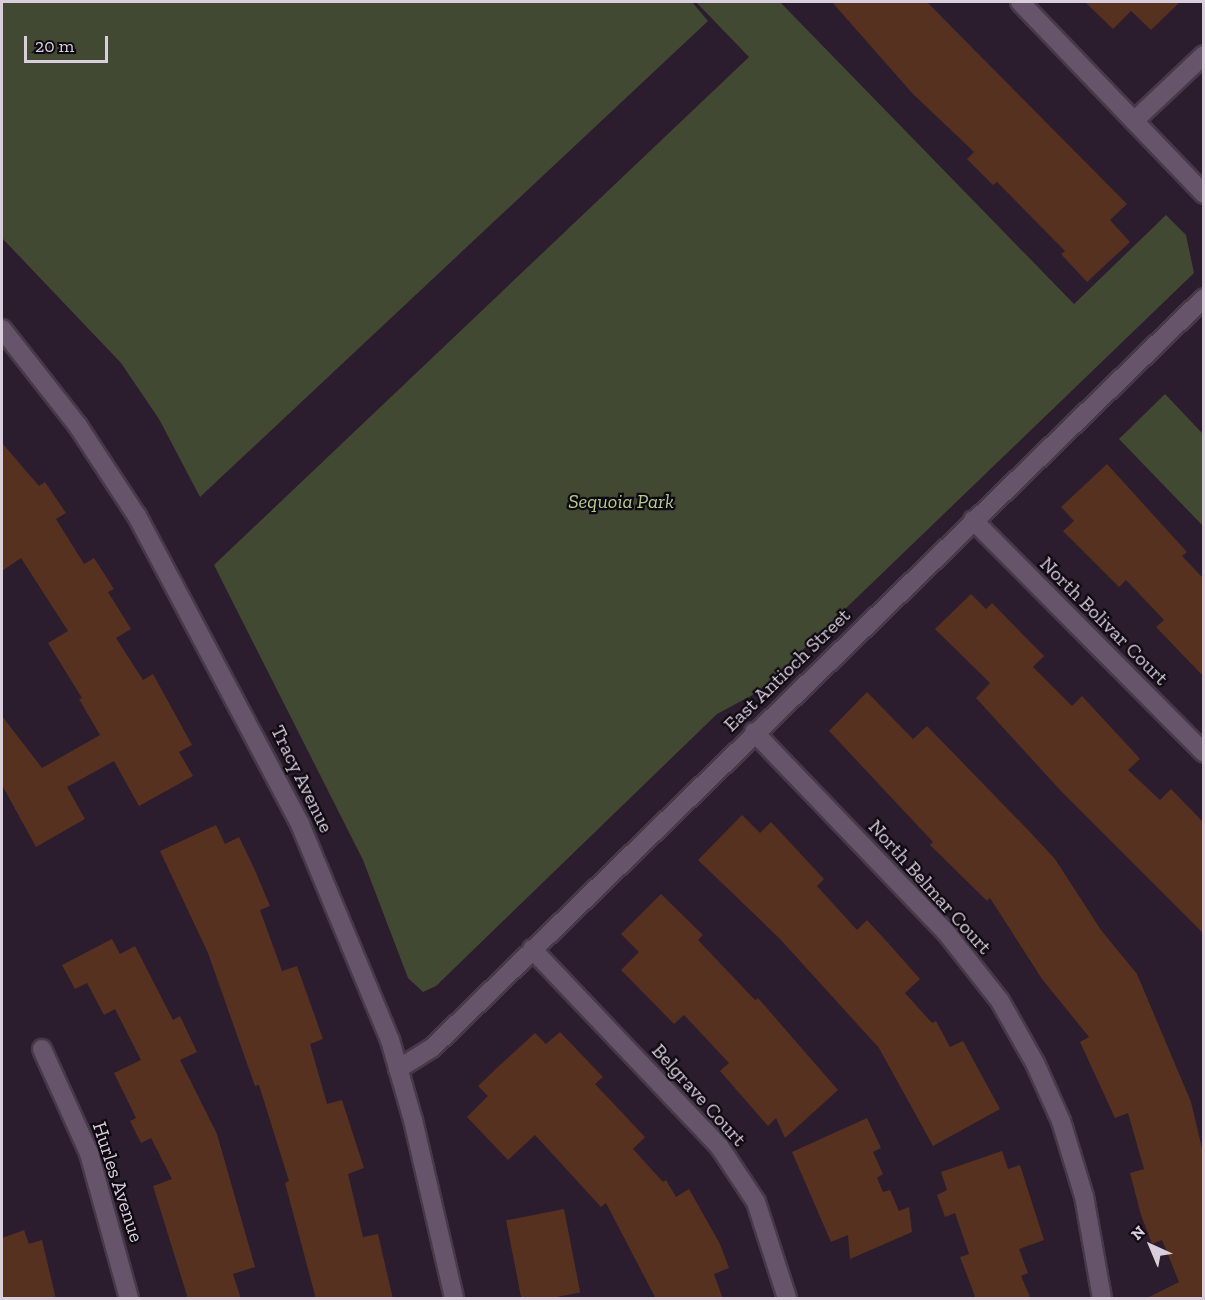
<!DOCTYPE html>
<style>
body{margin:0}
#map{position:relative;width:1205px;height:1300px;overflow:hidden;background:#2b1c2e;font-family:"Zilla Slab",serif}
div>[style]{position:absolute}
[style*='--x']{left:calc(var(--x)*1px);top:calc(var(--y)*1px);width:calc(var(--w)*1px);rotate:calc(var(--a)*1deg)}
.green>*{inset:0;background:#414932}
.building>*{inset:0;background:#563120;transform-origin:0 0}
.roads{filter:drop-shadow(2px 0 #463a49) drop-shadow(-2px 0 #463a49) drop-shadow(0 2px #463a49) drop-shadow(0 -2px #463a49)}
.street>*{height:18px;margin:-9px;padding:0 9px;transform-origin:9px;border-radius:9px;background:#66556a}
span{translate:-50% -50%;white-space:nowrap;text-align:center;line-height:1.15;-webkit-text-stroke:4.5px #0f0911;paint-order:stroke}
.park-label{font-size:20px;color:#b5cc8b;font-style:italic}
.street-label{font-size:20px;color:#d9cfdc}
.frame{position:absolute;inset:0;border:3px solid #d9cfdc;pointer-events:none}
.north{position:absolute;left:1121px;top:1216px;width:60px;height:60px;-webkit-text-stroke:4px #0f0911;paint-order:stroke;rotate:316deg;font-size:16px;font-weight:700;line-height:24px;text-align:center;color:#d9cfdc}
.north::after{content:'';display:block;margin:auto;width:21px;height:27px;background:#d9cfdc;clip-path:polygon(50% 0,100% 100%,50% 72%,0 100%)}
.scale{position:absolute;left:24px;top:36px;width:84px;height:27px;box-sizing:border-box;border:3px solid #d9cfdc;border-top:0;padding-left:8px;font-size:18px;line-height:21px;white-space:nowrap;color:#d9cfdc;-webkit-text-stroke:4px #0f0911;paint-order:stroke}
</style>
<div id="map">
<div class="green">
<i style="clip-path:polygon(2px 2px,692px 2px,708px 21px,200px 497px,159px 419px,121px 363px,2px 238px)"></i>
<i style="clip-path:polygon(696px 2px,780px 2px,1074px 304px,1166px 215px,1186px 235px,1194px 273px,760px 691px,717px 714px,436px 986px,423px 992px,408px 978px,363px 860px,214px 565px,749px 57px)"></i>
<i style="clip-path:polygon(1165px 394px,1203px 434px,1203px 526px,1119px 439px)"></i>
</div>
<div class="building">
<i style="clip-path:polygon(832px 2px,927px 2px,1127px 204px,1110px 220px,1130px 242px,1087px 282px,1061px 254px,1065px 251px,997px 182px,993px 185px,967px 159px,974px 152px,912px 93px)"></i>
<i style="clip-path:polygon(1085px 2px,1180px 2px,1151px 30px,1131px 11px,1113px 29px)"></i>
<i style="clip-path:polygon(2px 443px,39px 486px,45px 482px,66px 513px,56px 519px,84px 564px,94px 558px,114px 589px,108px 592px,131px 629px,116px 638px,143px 680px,153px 674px,192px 745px,179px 752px,193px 776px,139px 806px,114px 761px,67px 787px,85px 819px,36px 847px,2px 785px,2px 716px,42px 768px,100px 735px,79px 699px,82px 698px,48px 643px,68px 631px,21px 558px,2px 571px)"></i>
<i style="clip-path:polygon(1107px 464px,1187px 552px,1182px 556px,1203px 578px,1203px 676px,1156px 627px,1164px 620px,1126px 580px,1119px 587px,1063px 531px,1074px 521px,1061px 507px)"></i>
<i style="clip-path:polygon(971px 594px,986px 609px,992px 603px,1044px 656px,1033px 667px,1072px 706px,1082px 696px,1132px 750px,1140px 759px,1128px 770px,1160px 800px,1171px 789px,1203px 822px,1203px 933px,1060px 790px,976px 698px,990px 683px,935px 629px)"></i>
<i style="clip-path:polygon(867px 692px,913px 739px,927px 726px,1029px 831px,1055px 859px,1101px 930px,1137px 974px,1191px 1102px,1203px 1152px,1203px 1299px,1145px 1299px,1179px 1282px,1162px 1240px,1152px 1244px,1141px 1215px,1130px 1173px,1144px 1169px,1128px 1113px,1115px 1118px,1080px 1042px,1089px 1037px,1042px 979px,990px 898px,987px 901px,930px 845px,933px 842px,829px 731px)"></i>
<i style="clip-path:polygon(742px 815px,760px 833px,771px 822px,824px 879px,817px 886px,857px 930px,867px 920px,889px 944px,920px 979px,905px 993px,932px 1023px,936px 1021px,950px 1047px,963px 1041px,1000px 1109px,933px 1146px,879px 1048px,780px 939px,698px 860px)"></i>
<i style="clip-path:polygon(216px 825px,225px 844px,239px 837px,254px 868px,270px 906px,260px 910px,282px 971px,297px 966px,323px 1039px,310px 1044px,327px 1104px,342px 1100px,364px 1168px,348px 1174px,363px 1237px,378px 1234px,393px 1299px,316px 1299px,285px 1183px,289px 1181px,259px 1085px,255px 1086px,208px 953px,160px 851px)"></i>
<i style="clip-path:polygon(661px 894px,703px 935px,698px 940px,755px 1000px,758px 998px,838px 1090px,785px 1138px,776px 1118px,768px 1126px,720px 1071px,729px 1063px,684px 1015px,674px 1024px,621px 970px,639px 952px,621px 934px)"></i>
<i style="clip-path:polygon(112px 939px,120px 954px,135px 946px,173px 1020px,180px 1016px,197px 1052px,180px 1060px,217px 1134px,255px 1267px,233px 1274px,241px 1299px,188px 1299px,153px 1186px,172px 1179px,151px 1138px,141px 1143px,130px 1121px,136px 1118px,114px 1073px,141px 1060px,115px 1009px,104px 1015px,87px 983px,75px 989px,62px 965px)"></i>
<i style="clip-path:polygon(560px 1032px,603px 1077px,595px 1084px,645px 1137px,633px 1149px,663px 1182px,666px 1180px,676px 1197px,689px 1189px,720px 1244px,729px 1268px,714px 1274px,723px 1299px,656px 1299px,606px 1203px,601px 1207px,535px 1135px,508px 1160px,467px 1117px,488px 1096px,478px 1086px,500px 1065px,535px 1033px,546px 1044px)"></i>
<i style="clip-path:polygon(867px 1118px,881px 1148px,873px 1152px,883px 1174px,877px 1178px,883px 1192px,890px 1190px,899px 1211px,909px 1207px,912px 1232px,850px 1259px,848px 1235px,831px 1242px,792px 1152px)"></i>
<i style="clip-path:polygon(1002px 1151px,1008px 1169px,1020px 1165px,1044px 1240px,1019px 1249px,1028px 1273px,1021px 1276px,1031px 1299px,976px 1299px,960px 1257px,969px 1254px,955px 1213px,945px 1217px,937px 1195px,947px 1190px,941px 1172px)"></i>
<i style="left:564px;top:1209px;width:85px;height:59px;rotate:79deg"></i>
<i style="clip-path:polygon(24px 1230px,29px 1244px,42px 1240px,56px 1299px,2px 1299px,2px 1238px)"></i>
</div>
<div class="roads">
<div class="street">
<i style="--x:1020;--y:2;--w:266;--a:46.2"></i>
<i style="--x:1134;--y:121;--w:96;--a:-43.3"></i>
<i style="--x:2;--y:329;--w:123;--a:51.9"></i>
<i style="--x:78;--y:426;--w:108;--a:56.8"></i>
<i style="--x:137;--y:516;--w:348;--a:62.1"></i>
<i style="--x:300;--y:824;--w:234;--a:67.4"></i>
<i style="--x:390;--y:1040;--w:83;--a:74"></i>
<i style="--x:413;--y:1120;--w:183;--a:77"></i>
<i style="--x:973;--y:520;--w:328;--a:45.2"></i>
<i style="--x:754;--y:732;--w:276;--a:46.2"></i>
<i style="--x:945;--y:931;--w:89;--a:51.8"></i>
<i style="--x:1000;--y:1001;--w:71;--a:60.6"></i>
<i style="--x:1035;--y:1063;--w:64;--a:65.9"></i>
<i style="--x:1061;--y:1121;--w:78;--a:73"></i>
<i style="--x:1084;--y:1196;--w:104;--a:80"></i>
<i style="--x:532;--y:949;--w:272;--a:46.5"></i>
<i style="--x:719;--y:1146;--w:67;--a:56.5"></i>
<i style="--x:756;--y:1202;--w:101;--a:72.1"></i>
<i style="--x:42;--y:1049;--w:114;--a:65.7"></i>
<i style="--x:89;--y:1153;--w:150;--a:74.6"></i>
<i style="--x:398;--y:1069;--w:40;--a:-32"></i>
<i style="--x:432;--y:1048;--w:1076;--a:-44.17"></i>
</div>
</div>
<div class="park-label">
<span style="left:621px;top:501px">Sequoia Park</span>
</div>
<div class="street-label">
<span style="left:1104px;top:621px;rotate:45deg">North Bolivar Court</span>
<span style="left:787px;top:670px;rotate:-44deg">East Antioch Street</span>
<span style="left:302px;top:779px;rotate:64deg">Tracy Avenue</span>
<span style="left:930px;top:887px;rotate:48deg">North Belmar Court</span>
<span style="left:699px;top:1095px;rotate:48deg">Belgrave Court</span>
<span style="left:118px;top:1182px;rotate:72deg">Hurles Avenue</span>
</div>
<div class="frame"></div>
<div class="north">N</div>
<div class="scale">20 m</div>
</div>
